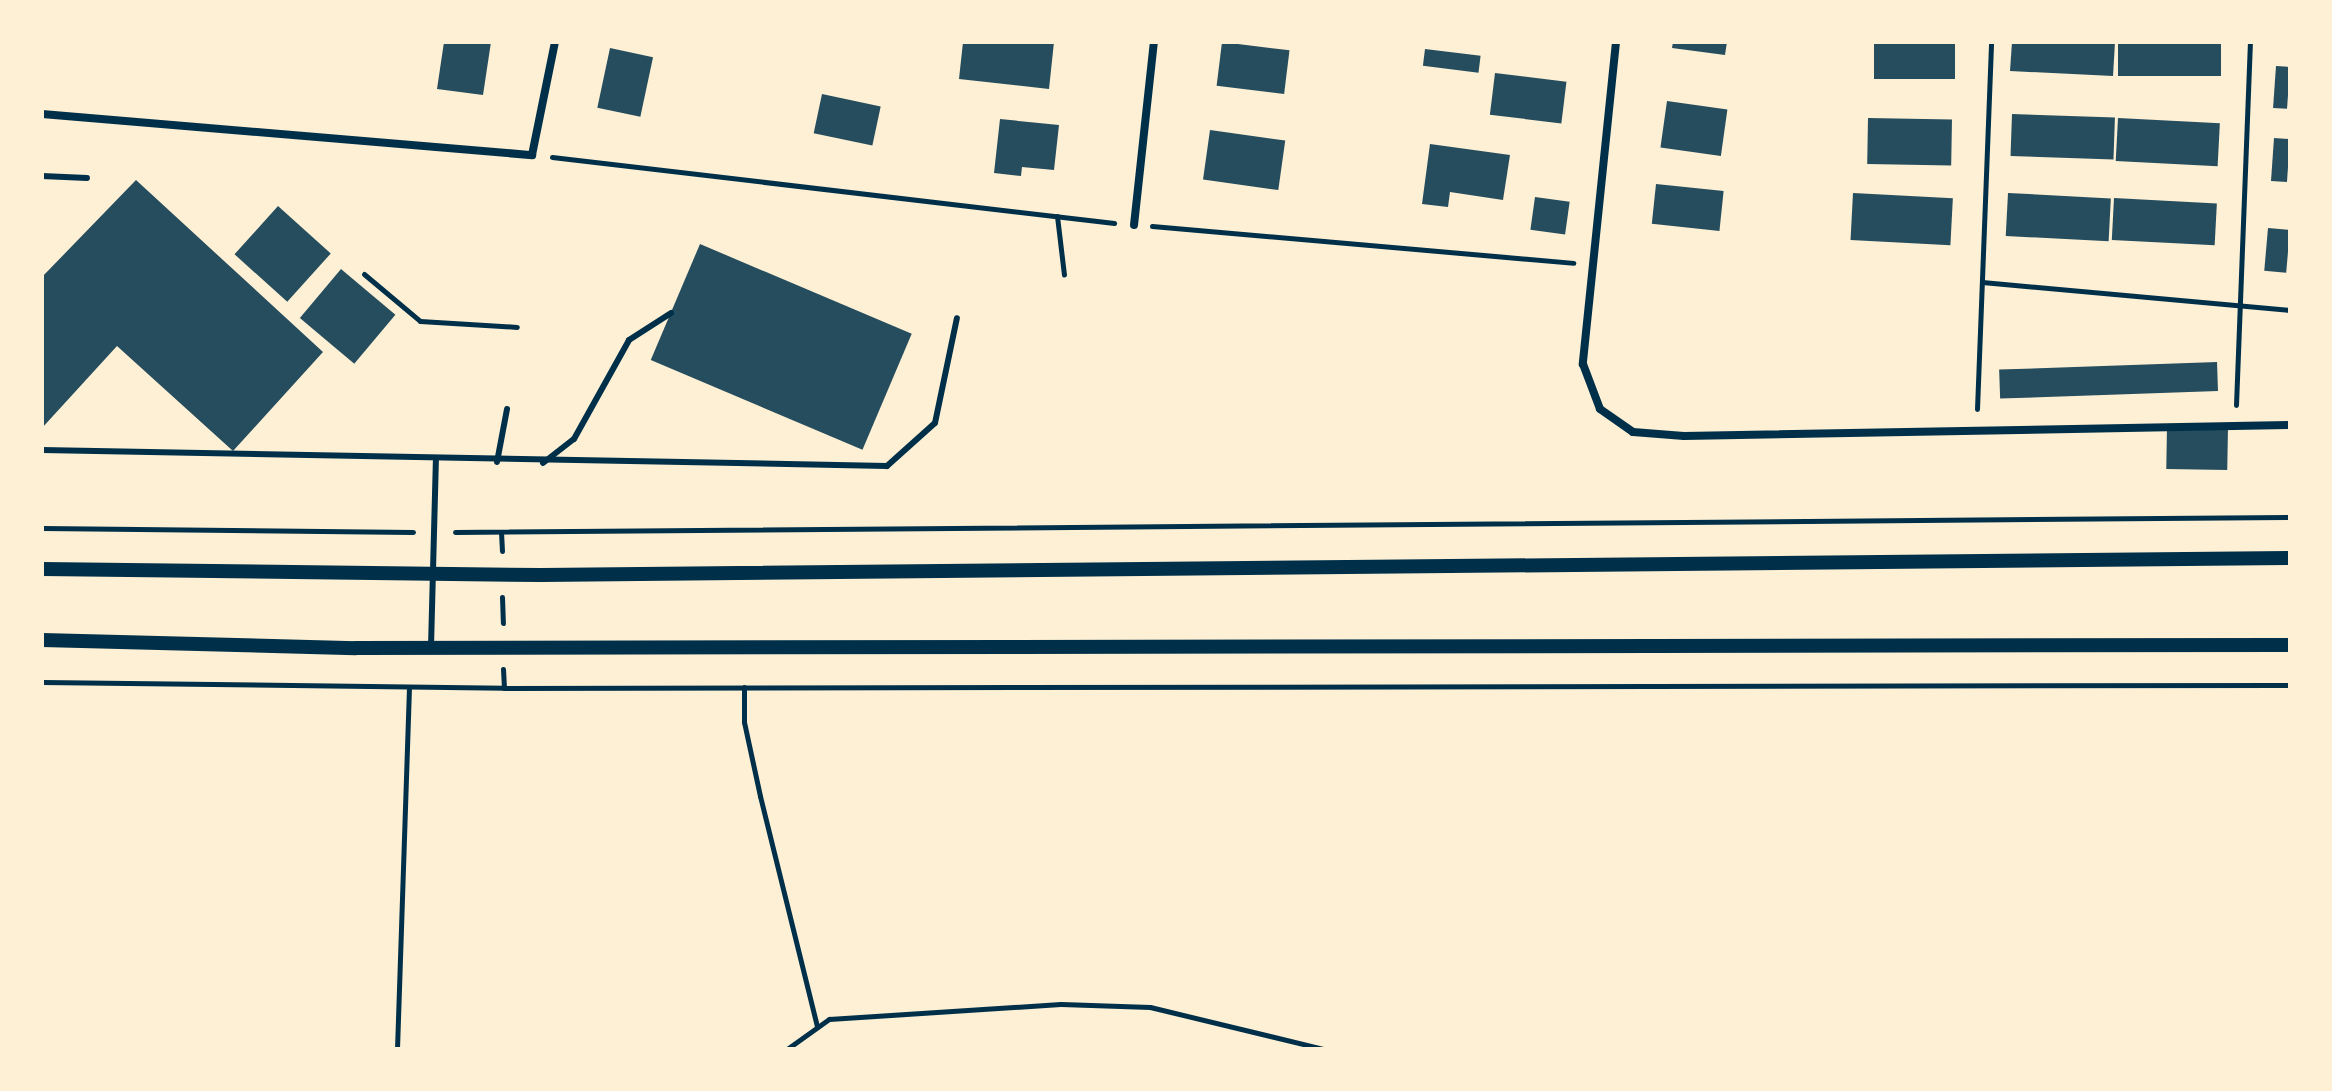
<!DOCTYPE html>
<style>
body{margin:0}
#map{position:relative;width:2332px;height:1091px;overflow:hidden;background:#fdf0d5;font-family:Helvetica,sans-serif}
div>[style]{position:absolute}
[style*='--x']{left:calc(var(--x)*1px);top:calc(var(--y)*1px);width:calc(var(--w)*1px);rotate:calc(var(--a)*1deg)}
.building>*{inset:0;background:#264d5e;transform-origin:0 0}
.path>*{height:5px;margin:-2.5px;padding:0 2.5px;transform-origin:2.5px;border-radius:2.5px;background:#003049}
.service>*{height:6px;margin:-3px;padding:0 3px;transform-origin:3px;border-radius:3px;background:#003049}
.minor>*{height:8px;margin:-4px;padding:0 4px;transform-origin:4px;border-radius:4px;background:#003049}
.tertiary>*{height:14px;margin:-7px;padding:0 7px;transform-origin:7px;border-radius:7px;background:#003049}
span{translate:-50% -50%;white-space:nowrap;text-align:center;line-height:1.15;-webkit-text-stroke:6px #fdf0d5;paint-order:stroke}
.frame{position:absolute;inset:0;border:44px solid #fdf0d5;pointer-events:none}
</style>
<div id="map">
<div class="building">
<i style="clip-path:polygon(444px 42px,491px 42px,483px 95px,437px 89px)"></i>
<i style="clip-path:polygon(963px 42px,1054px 42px,1049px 89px,959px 79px)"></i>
<i style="left:1222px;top:42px;width:68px;height:44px;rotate:7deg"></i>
<i style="clip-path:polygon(1673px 42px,1727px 42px,1725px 55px,1672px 48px)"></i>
<i style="left:1874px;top:42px;width:81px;height:37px"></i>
<i style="clip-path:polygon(2012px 42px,2115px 42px,2113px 76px,2010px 71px)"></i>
<i style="left:2118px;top:42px;width:103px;height:34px"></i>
<i style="left:610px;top:48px;width:44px;height:61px;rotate:12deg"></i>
<i style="left:1425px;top:49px;width:56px;height:17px;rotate:7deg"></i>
<i style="left:2276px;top:66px;width:14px;height:42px;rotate:4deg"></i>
<i style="left:1495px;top:73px;width:72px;height:42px;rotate:7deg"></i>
<i style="left:822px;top:94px;width:60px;height:40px;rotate:12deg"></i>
<i style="left:1667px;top:101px;width:61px;height:47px;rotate:8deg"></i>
<i style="left:2012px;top:114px;width:103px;height:42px;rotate:2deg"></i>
<i style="left:1868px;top:118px;width:84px;height:46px;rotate:1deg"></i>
<i style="left:2118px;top:118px;width:102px;height:43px;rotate:3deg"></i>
<i style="clip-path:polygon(1000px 119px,1059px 125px,1054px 170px,1022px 167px,1021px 176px,994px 173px)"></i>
<i style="left:1210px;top:130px;width:76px;height:50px;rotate:8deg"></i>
<i style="left:2274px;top:138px;width:16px;height:43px;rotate:4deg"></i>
<i style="clip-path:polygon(1430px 144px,1510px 155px,1503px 200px,1450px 192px,1448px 207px,1422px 204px)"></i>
<i style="clip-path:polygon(136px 180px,323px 352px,233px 451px,117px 346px,42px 428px,42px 277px)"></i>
<i style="left:1656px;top:184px;width:68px;height:40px;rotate:6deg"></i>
<i style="left:1853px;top:193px;width:100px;height:47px;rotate:3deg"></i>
<i style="left:2008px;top:193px;width:103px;height:43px;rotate:3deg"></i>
<i style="left:1535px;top:197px;width:35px;height:33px;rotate:8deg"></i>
<i style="left:2114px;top:198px;width:103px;height:42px;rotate:3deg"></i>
<i style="left:278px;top:206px;width:71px;height:65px;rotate:42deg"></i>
<i style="left:2268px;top:228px;width:22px;height:43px;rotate:5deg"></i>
<i style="left:700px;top:244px;width:230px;height:126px;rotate:23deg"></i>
<i style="left:341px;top:269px;width:71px;height:64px;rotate:40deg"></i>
<i style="left:2217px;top:362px;width:29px;height:218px;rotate:88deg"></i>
<i style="left:2228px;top:427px;width:43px;height:61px;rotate:91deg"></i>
</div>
<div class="path">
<i style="--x:552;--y:157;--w:566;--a:6.7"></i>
<i style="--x:1057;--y:216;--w:59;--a:83.2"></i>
<i style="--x:1152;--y:226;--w:423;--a:5"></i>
<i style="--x:364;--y:274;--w:73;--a:40"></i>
<i style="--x:420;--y:321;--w:97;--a:3.5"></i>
<i style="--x:1982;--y:282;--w:309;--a:5.2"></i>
<i style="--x:2236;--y:405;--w:363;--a:-87.8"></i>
<i style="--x:1977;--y:409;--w:367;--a:-87.8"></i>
<i style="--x:42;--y:528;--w:371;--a:0.6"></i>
<i style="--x:455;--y:532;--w:1835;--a:-0.47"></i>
<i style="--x:501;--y:532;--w:19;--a:87"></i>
<i style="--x:502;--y:597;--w:26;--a:88"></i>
<i style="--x:503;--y:669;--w:19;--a:87"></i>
<i style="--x:42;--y:682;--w:462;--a:0.7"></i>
<i style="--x:504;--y:688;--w:1786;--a:-0.1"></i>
<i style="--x:744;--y:687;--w:35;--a:90"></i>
<i style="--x:744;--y:722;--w:76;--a:77.8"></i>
<i style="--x:760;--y:796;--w:238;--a:76.1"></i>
<i style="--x:397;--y:1049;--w:362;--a:-88.1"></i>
<i style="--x:787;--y:1049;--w:52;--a:-35.5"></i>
<i style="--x:829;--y:1019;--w:232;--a:-3.7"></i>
<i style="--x:1061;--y:1004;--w:89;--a:1.9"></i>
<i style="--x:1150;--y:1007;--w:178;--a:13.6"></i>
</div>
<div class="service">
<i style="--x:42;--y:176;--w:45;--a:2.5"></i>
<i style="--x:42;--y:450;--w:845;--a:1.08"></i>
<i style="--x:887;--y:466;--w:64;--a:-41.9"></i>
<i style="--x:935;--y:423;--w:107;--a:-78.2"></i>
<i style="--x:497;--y:462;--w:54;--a:-79.3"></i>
<i style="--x:543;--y:463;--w:39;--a:-38"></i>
<i style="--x:574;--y:439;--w:113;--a:-60.9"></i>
<i style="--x:629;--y:340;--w:50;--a:-32.7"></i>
<i style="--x:431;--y:647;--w:186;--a:-88.5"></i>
</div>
<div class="minor">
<i style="--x:1616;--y:42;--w:324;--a:95.9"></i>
<i style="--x:1583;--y:364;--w:48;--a:69.3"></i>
<i style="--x:1600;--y:409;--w:40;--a:34.9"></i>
<i style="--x:1633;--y:432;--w:51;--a:4.5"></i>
<i style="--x:1684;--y:436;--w:606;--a:-1.04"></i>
<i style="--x:42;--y:114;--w:492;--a:4.8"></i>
<i style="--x:532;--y:155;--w:115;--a:-78.5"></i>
<i style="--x:1134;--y:225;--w:184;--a:-83.8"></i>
</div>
<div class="tertiary">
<i style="--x:42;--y:569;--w:499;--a:0.7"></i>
<i style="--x:541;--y:575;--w:1749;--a:-0.56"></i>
<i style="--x:42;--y:640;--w:314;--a:1.5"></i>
<i style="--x:356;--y:648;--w:1934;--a:-0.09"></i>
</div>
<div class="frame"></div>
</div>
